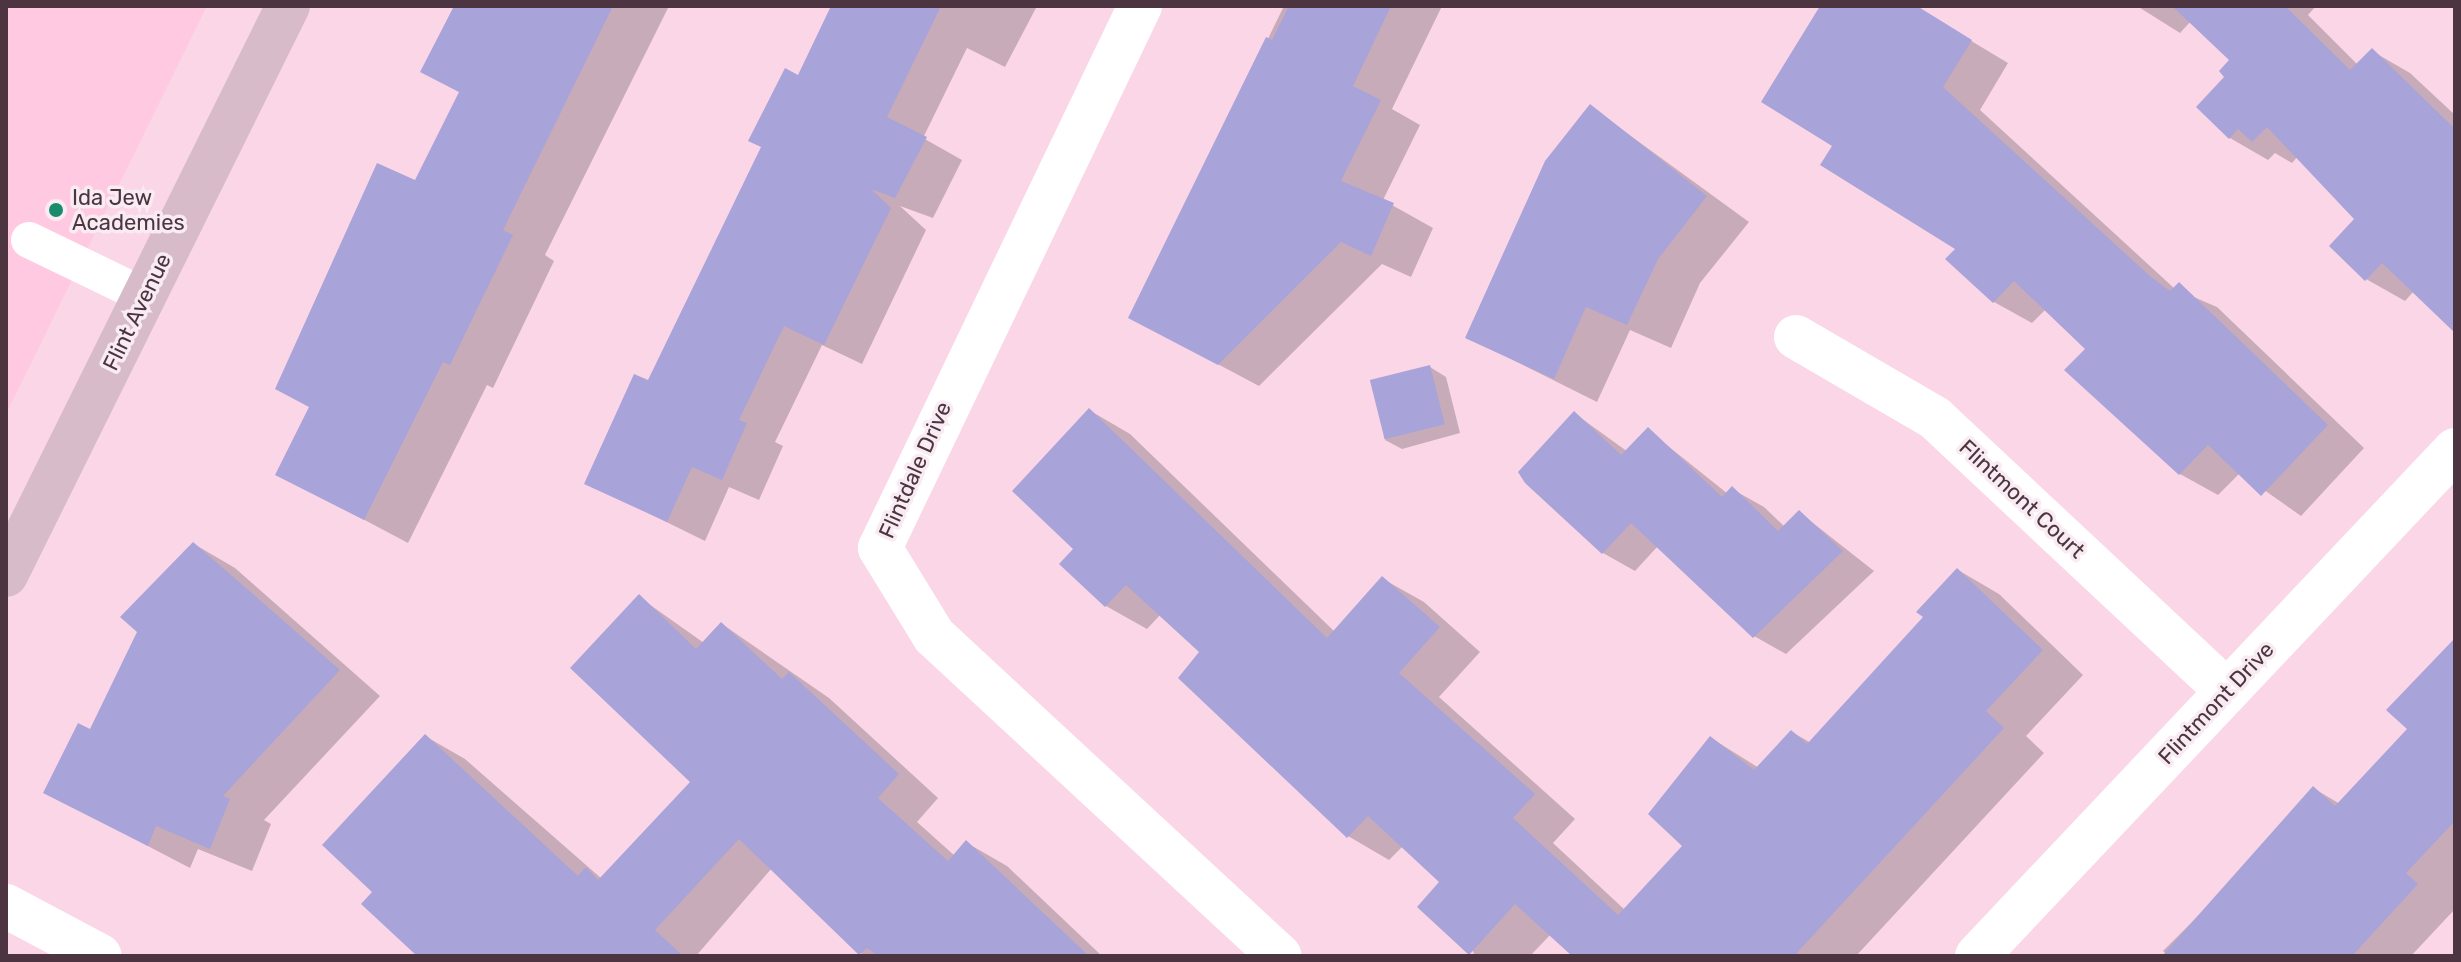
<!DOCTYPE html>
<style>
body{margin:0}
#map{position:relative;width:2461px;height:962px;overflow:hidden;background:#fbd6e7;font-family:Rubik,sans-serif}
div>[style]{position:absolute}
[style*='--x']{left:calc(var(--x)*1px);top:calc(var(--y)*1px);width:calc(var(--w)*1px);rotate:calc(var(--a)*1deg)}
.built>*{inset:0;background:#ffc9e2}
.shadow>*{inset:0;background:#0003}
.building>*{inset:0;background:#a8a3d8;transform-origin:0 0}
.lane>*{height:36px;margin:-18px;padding:0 18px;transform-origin:18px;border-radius:18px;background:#fff}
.street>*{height:44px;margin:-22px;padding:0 22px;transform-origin:22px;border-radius:22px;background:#fff}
.secondary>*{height:44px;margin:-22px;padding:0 22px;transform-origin:22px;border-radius:22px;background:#d7bbc9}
.dots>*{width:22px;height:22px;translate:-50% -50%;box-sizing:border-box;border:4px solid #f8ebf1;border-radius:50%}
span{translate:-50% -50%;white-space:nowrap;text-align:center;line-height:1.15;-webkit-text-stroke:7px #f8ebf1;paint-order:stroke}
.poi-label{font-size:22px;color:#4c3540}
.left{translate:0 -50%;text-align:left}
.street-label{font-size:22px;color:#4c3540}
.frame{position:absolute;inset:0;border:8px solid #4c3540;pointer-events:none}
</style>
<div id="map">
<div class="built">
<i style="clip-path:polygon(6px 6px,207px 6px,6px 414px)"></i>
</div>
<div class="shadow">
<i style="clip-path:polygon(459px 6px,669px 6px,545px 255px,554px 261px,493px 388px,487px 385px,408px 543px,278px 474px,311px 408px,277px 388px,378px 165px,416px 183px,461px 93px,423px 72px)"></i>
<i style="clip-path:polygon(833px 6px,1037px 6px,1005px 67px,967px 48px,923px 138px,962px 160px,933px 218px,900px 206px,926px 230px,862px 364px,822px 345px,775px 442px,783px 446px,759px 500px,729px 487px,705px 541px,587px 483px,649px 383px)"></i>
<i style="clip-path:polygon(1284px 6px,1442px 6px,1392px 109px,1420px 125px,1383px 200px,1433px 228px,1411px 277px,1382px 264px,1259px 386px,1131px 318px)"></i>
<i style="clip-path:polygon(1825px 6px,1913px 6px,2008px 63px,1980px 110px,2175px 289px,2217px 307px,2364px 448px,2301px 516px,2240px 473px,2218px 495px,2180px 474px,2088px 349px,2046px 309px,2032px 323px,1994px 302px,1958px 248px,1835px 146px)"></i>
<i style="clip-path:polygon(2137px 6px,2316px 6px,2308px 15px,2358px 65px,2372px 51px,2410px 73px,2455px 115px,2455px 324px,2414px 291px,2405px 301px,2366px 279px,2357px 219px,2299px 155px,2292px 163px,2275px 153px,2268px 160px,2230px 138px,2232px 60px,2191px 21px,2180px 33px)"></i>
<i style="clip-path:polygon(1591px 107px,1749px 222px,1700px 283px,1671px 348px,1630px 330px,1597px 402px,1467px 337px)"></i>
<i style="clip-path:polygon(1430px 367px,1446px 377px,1460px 433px,1402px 449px,1385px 440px)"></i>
<i style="clip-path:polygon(1089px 410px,1130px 434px,1335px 632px,1383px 579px,1424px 602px,1480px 652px,1439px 697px,1575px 819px,1553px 843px,1625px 910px,1685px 846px,1711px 738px,1759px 768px,1792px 732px,1811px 743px,1926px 617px,1958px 570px,1999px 594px,2083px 675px,2026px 736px,2044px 753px,1856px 956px,1575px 956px,1551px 934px,1530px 956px,1475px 956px,1442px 882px,1403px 846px,1389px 860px,1348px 836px,1202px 652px,1161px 614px,1147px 629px,1106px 606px,1076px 549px)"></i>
<i style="clip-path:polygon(1574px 413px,1628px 452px,1648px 430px,1728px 494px,1732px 489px,1764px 507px,1785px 527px,1799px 512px,1874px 571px,1786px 654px,1754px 636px,1658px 546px,1635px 571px,1603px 553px)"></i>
<i style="clip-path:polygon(194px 544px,235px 568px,380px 696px,264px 820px,271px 824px,252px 871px,198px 849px,190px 868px,46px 793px,91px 731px)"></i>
<i style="clip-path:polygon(639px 597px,704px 643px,722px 624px,829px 698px,938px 798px,917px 822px,955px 856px,967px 843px,1007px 866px,1102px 956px,864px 956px,772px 868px,696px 956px,424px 956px,375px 892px,425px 736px,465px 759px,602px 879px,693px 782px)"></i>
<i style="clip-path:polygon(2455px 639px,2455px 909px,2411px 956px,2169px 956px,2163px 951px,2278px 836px,2313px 788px,2340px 804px,2410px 729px)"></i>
</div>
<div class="building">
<i style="clip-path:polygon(454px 6px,613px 6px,503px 230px,513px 235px,450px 365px,443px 362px,364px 520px,275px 475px,309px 407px,275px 389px,377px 163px,415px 180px,459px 92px,420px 72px)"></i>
<i style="clip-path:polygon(831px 6px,941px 6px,887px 117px,927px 137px,895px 198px,871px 189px,891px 208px,824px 345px,784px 326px,739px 420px,747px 423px,722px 480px,692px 467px,667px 522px,584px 484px,634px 374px,648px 380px,761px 147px,748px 141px,785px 68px,798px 75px)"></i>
<i style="clip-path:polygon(1289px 6px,1391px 6px,1353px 86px,1381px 100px,1341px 181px,1394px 203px,1371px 256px,1341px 242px,1218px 365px,1128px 318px,1266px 37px,1272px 40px)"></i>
<i style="clip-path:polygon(1820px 6px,1917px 6px,1972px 40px,1943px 87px,2151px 277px,2170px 291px,2179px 282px,2328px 425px,2261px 496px,2208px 445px,2179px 475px,2064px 370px,2085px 349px,2014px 281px,1993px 303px,1945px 259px,1955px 249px,1820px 165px,1832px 146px,1761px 102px)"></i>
<i style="clip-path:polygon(2172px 6px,2285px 6px,2350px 70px,2372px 48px,2455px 129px,2455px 333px,2382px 263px,2365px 281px,2329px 246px,2354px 219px,2267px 127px,2252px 142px,2238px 129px,2229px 139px,2196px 107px,2224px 77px,2219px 71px,2229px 60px)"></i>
<i style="clip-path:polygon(1590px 104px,1707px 196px,1658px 259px,1627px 325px,1586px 307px,1554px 379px,1465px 338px,1545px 161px)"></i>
<i style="left:1430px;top:365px;width:61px;height:62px;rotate:76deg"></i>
<i style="clip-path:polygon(1089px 408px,1327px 638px,1382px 576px,1440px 627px,1399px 673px,1535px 794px,1513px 818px,1618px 915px,1682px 846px,1648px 814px,1710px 736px,1754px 770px,1791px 730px,1807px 744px,1923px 617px,1916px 612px,1957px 568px,2043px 650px,1986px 711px,2004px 728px,1794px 956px,1572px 956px,1515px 904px,1469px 955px,1417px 907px,1439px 882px,1368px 816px,1347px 838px,1178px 678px,1199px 652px,1126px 585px,1105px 607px,1059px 564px,1073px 549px,1012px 491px)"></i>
<i style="clip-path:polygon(1574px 411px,1621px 455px,1648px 427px,1722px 497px,1732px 486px,1778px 531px,1799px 510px,1843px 551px,1753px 638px,1631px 523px,1602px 554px,1525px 483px,1518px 472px)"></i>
<i style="clip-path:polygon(193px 542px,340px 670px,223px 796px,230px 799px,210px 849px,156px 826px,148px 846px,43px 793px,78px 723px,90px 729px,137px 632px,120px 617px)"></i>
<i style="clip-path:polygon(639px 594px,696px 649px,721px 622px,782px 679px,789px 672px,899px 774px,878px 798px,948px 861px,966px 840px,1089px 956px,878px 956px,867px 948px,859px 955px,739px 839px,655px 930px,683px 956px,417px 956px,361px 904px,372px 892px,322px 845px,425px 734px,578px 876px,586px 867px,598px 880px,690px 782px,570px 668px)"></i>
<i style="clip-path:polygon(2455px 638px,2455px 821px,2406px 873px,2418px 884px,2352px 956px,2162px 956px,2313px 786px,2335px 806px,2407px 729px,2386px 710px)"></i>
</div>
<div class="lane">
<i style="--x:29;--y:240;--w:129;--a:25.8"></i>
</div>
<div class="street">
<i style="--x:1140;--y:6;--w:601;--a:115.63"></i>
<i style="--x:880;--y:548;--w:103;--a:58.5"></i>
<i style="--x:934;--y:636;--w:471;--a:42.8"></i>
<i style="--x:1796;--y:337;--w:161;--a:30.2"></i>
<i style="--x:1935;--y:418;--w:400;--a:43.1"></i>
<i style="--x:6;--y:906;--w:106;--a:28"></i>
<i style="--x:1977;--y:956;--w:696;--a:-46.63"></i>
</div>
<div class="secondary">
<i style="--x:6;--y:575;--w:635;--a:-63.64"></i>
</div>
<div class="dots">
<i style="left:56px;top:210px;background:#178b6c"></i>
</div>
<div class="poi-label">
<span class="left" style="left:72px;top:210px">Ida Jew<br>Academies</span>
</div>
<div class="street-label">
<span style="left:137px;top:312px;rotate:-64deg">Flint Avenue</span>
<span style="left:915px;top:470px;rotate:-66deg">Flintdale Drive</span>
<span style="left:2022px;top:499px;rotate:43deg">Flintmont Court</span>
<span style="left:2216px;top:703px;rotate:-47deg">Flintmont Drive</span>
</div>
<div class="frame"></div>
</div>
